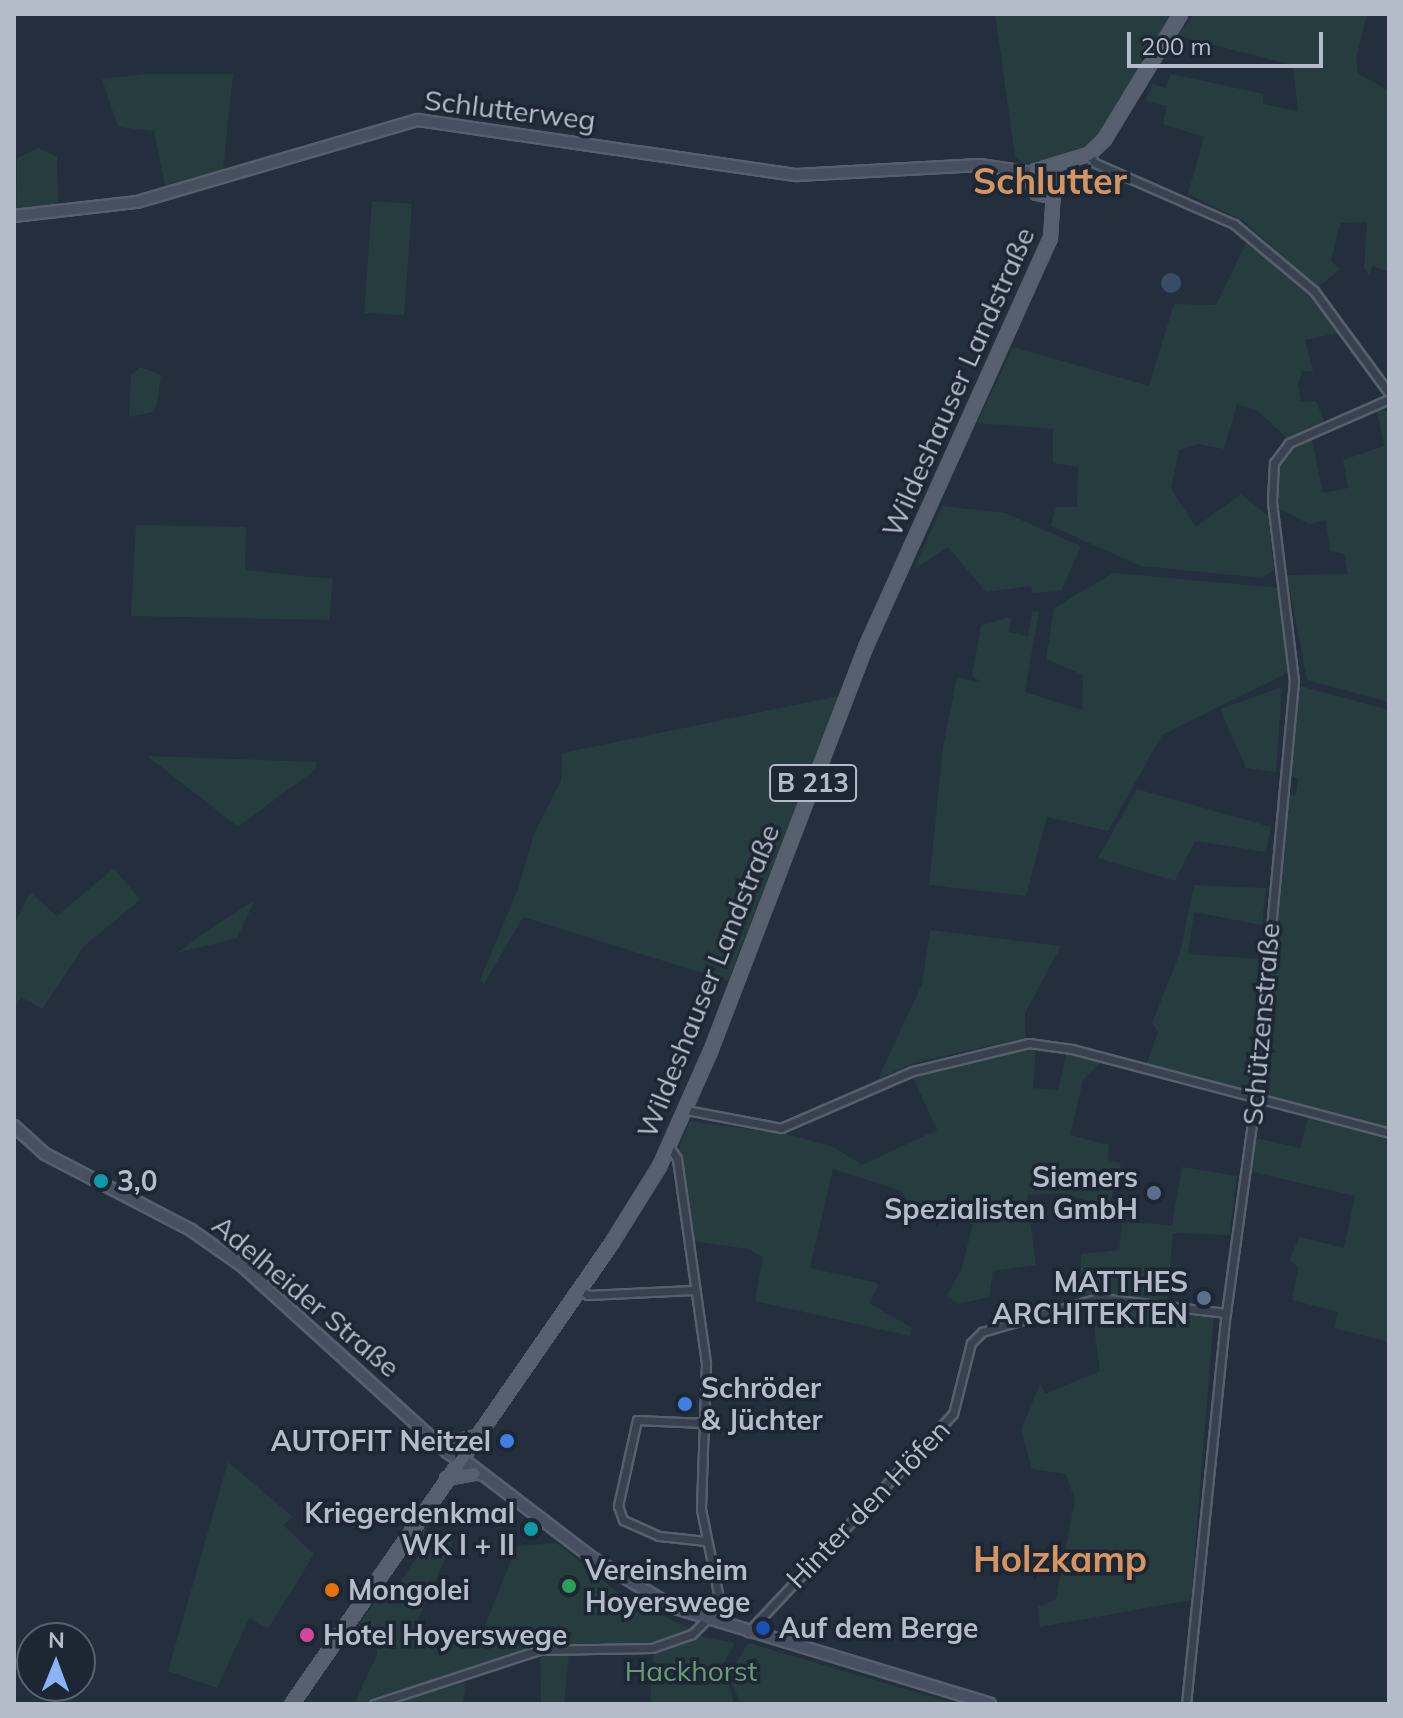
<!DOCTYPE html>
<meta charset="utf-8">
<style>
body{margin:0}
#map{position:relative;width:1403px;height:1718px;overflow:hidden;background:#242f3e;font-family:Mulish,sans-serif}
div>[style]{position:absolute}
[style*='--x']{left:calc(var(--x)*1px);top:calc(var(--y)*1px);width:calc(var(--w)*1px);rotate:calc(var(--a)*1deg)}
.green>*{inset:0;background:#263c3f;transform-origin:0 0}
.water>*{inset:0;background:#394c67}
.round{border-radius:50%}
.roads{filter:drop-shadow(2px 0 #565f6c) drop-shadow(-2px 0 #565f6c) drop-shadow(0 2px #565f6c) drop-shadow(0 -2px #565f6c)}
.street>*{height:7px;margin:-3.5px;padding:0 3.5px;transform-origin:3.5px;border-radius:3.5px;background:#38414e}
.secondary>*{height:10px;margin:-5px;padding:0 5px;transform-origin:5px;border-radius:5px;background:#465061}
.primary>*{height:11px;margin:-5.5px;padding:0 5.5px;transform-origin:5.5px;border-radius:5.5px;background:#56606e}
.dots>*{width:22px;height:22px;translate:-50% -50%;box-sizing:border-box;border:4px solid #1d2633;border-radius:50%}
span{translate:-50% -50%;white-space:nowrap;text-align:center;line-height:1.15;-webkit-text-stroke:7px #1d2633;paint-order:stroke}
.shield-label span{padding:2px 6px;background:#1d2633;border:2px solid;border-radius:6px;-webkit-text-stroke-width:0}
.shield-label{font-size:26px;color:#b4bcc9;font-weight:700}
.street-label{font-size:28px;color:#b4bcc9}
.poi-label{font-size:28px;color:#b4bcc9;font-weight:700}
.right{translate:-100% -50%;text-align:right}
.left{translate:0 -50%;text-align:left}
.park-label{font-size:28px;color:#6b9a76}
.district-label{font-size:36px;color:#d59563;font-weight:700}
.frame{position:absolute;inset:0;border:16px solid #b4bcc9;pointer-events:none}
.north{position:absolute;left:16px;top:1622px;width:80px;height:80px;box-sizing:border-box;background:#1d2633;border:2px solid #59626f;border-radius:50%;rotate:1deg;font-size:22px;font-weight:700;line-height:32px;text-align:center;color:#b4bcc9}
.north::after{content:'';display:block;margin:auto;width:28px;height:36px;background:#8ab4f8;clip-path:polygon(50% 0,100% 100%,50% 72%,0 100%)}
.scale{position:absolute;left:1127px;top:32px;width:196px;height:36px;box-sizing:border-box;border:4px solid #b4bcc9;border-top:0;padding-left:10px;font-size:24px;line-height:28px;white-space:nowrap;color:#b4bcc9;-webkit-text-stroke:6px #1d2633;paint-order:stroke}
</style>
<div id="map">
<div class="green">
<i style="clip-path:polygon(995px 14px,1175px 14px,1099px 134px,1080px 150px,1025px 165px,1015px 156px)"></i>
<i style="clip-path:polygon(1194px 14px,1367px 14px,1356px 58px,1358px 73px,1389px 91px,1389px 272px,1373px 266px,1369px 274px,1364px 269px,1367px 222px,1340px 223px,1331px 261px,1340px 269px,1317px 288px,1245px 222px,1188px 194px,1204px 137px,1163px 124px,1167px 106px,1145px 101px,1153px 84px,1166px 88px,1171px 74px,1264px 94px,1263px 104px,1298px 111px,1293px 65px,1178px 36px)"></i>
<i style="clip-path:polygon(146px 74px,233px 74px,223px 170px,165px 186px,154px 131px,118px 127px,102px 79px)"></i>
<i style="clip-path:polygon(39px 148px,57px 157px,58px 209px,16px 211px,17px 158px)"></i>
<i style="left:372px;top:201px;width:40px;height:112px;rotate:4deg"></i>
<i style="clip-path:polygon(1248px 239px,1310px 295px,1338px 333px,1305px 340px,1313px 371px,1302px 371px,1298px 385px,1301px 402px,1316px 401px,1325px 423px,1287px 438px,1258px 411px,1237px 404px,1224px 449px,1198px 444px,1179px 450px,1171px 489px,1196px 527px,1241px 494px,1268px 516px,1274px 570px,1262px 578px,1141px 566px,1051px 526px,1056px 507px,1077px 507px,1078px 467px,1053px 463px,1053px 429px,977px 423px,1013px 347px,1149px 386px,1174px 304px,1216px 305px)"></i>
<i style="clip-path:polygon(140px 367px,161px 375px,157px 403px,153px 412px,129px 417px,131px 375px)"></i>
<i style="clip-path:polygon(1389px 410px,1389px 702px,1307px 680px,1287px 575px,1348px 574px,1344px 554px,1330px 551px,1326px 520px,1309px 524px,1276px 507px,1274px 483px,1281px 451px,1312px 440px,1323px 493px,1348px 488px,1343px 460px,1384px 446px,1377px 411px)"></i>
<i style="clip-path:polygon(942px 506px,1005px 513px,1081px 546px,1061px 591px,1032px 593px,1031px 586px,986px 592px,948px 547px,914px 569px)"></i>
<i style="clip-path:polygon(136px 525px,246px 527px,245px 570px,333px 579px,329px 620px,131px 616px)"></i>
<i style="clip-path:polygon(1113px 573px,1280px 588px,1287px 673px,1162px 735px,1108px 831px,1047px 817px,1026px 896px,929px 885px,943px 747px,957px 677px,981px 683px,972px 675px,981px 625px,1011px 617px,1009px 632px,1028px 636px,1032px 612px,1039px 611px,1025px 692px,1082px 710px,1083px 675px,1046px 659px,1054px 608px)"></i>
<i style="clip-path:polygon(1300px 686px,1389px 710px,1389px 1129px,1261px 1099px,1287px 796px,1296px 795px,1298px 778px,1290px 776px)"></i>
<i style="clip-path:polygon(1282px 687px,1276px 772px,1246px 768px,1220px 709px)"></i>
<i style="clip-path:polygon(839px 696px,728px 981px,523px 917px,484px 984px,480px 980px,518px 889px,534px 834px,561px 781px,562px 753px)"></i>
<i style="clip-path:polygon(147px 756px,316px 762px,316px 769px,238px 827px)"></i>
<i style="clip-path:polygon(1137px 789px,1271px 827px,1266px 852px,1195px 841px,1175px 881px,1098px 858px)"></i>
<i style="clip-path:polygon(114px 868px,140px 900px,84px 946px,42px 1009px,21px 997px,14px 1009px,14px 925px,30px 892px,57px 916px)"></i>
<i style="clip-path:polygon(1194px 885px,1266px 888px,1262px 925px,1194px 912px,1188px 954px,1259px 959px,1250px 1091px,1146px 1065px,1158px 1032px,1152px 1023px,1180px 953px)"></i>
<i style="clip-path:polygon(255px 900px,237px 938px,177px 953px,210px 929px)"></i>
<i style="clip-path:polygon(930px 930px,1061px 946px,1025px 1013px,1025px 1038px,913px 1063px,878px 1079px,922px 984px)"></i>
<i style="clip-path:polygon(1036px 1046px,1033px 1088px,1058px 1090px,1067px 1052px,1101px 1062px,1083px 1080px,1070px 1135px,1109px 1145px,1108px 1160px,1121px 1163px,1109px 1207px,1061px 1193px,1027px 1195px,1036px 1265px,993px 1271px,989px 1297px,958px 1304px,946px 1296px,961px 1271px,973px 1224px,912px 1211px,902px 1191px,833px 1169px,810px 1268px,874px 1282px,879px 1286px,869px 1303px,912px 1328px,910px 1336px,755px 1301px,763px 1257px,748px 1249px,692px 1241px,679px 1148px,690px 1121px,786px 1134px,834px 1147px,862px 1165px,937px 1130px,912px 1075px,993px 1050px)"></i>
<i style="clip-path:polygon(1308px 1117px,1389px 1136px,1389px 1342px,1334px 1328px,1338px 1312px,1292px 1300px,1298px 1267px,1290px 1259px,1299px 1237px,1344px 1248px,1355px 1196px,1249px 1171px,1255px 1138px,1300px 1148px)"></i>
<i style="clip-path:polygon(1182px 1167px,1237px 1176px,1229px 1235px,1173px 1233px,1167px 1300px,1081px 1298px,1081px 1254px,1119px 1250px,1122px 1222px,1172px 1225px)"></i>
<i style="clip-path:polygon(1101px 1303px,1214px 1315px,1191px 1600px,1040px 1627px,1038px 1607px,1056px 1599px,1075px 1500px,1066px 1474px,1032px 1469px,1021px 1430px,1040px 1384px,1045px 1394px,1100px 1371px,1094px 1327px,1103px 1318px)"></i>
<i style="clip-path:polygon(228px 1462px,293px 1517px,283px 1525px,314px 1554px,268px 1629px,249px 1618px,217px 1688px,168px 1671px)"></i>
<i style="clip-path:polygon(423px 1528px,452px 1543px,409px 1640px,449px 1645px,480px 1638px,517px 1546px,557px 1543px,617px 1592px,692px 1630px,651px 1645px,538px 1647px,367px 1704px,354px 1704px,377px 1655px,376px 1644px,357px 1627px,385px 1587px,395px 1590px,419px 1554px)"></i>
<i style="clip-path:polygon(698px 1636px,735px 1643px,723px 1664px,734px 1704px,650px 1704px,654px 1650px)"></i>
<i style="clip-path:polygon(748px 1643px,956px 1704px,741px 1704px,728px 1677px)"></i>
<i style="clip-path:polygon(540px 1653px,569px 1653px,564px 1704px,541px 1704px)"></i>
<i style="clip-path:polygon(466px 1679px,463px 1704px,394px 1704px)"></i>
</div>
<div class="water">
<i class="round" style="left:1161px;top:273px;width:20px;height:20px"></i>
</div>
<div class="roads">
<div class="street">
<i style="--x:1088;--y:154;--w:11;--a:52"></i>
<i style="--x:1095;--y:163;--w:152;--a:23.7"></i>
<i style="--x:1234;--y:224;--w:104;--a:39.9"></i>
<i style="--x:1314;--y:291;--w:127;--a:53.7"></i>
<i style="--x:686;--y:1110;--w:97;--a:10.7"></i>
<i style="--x:781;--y:1128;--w:144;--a:-23.4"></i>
<i style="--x:913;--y:1071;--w:119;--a:-13.6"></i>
<i style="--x:1029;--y:1043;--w:43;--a:7.9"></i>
<i style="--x:1072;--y:1049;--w:328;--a:14.8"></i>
<i style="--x:669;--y:1146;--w:15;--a:58"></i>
<i style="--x:677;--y:1159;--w:207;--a:81.9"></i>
<i style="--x:706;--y:1364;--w:145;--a:92"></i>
<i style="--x:701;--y:1509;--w:106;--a:78.6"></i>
<i style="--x:722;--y:1613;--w:10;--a:101"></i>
<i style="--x:579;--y:1289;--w:11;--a:34"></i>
<i style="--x:588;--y:1295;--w:105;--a:-2.7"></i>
<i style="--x:704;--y:1423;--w:67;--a:-177.4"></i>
<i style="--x:637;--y:1420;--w:88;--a:102.5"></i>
<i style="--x:618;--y:1506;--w:15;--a:70"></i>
<i style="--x:623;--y:1520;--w:39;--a:24"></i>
<i style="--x:659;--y:1536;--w:47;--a:6.1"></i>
<i style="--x:748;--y:1632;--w:299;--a:-46.8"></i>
<i style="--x:953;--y:1414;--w:73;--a:-75.8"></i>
<i style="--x:971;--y:1343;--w:16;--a:-45"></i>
<i style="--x:982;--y:1332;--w:122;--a:-16.2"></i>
<i style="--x:1099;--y:1298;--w:128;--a:6.7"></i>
<i style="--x:374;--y:1704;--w:174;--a:-18.1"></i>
<i style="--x:539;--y:1650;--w:113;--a:-1"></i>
<i style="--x:652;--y:1648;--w:42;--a:-19.3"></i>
<i style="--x:692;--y:1634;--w:20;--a:-45"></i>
<i style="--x:1186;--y:1704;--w:393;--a:-84.2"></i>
<i style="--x:1226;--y:1313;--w:214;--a:-82.2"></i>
<i style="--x:1255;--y:1101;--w:422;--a:-84.7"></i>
<i style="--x:1294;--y:681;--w:181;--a:-97"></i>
<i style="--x:1272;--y:501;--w:38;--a:-87"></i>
<i style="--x:1274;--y:463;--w:25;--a:-53"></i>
<i style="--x:1289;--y:443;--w:109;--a:-23.7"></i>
</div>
<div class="secondary">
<i style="--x:14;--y:216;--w:124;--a:-6.5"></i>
<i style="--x:137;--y:202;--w:293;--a:-16.3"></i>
<i style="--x:418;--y:120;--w:383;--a:8.3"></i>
<i style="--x:797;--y:175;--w:183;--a:-3.1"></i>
<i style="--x:980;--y:165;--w:53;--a:8.7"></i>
<i style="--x:14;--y:1126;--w:42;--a:42.1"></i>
<i style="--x:45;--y:1154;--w:165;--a:27.5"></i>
<i style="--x:191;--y:1230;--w:61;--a:35"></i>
<i style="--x:241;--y:1265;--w:278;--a:42.2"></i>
<i style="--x:447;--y:1452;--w:40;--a:34"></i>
<i style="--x:438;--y:1440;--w:193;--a:37.4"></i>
<i style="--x:591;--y:1557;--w:98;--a:31.3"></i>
<i style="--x:675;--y:1608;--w:329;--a:16.9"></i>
</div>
<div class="primary">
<i style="--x:1051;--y:168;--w:13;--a:58"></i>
<i style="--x:1058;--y:179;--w:9;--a:103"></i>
<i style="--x:1056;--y:188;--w:13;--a:148"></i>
<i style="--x:1045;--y:195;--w:9;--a:-167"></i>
<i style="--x:1036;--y:193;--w:13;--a:-117"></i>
<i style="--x:1030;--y:181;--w:12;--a:-66"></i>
<i style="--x:1035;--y:170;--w:55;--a:-16.8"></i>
<i style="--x:1088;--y:154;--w:22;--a:-43"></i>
<i style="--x:1104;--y:139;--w:146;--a:-58.7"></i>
<i style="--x:445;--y:1443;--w:31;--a:-13"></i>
<i style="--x:446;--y:1478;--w:28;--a:-10"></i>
<i style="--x:291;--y:1704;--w:561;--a:-55.23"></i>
<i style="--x:611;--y:1243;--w:91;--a:-58.1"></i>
<i style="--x:659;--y:1166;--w:126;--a:-66.1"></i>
<i style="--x:710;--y:1051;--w:433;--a:-69"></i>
<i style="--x:865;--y:647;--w:449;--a:-65.7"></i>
<i style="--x:1050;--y:238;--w:46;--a:-86.3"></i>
</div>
</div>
<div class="dots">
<i style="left:101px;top:1181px;background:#0f9aa8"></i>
<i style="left:1154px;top:1193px;background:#5c6f8a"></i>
<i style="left:1204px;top:1298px;background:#5c6f8a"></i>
<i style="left:685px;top:1404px;background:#3f7fe0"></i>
<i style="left:507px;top:1441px;background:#3f7fe0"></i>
<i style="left:531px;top:1529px;background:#0f9aa8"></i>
<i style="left:569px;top:1586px;background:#2e9e5b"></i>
<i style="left:332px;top:1590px;background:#e8710a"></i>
<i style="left:763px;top:1628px;background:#1a4fb4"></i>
<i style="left:307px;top:1635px;background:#d1479c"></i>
</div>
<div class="shield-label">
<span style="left:813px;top:783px">B 213</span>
</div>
<div class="street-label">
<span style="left:510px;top:110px;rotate:7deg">Schlutterweg</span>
<span style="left:958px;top:382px;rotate:-66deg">Wildeshauser Landstraße</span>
<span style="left:708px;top:981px;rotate:-68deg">Wildeshauser Landstraße</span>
<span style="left:1261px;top:1024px;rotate:-85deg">Schützenstraße</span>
<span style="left:306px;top:1296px;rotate:40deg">Adelheider Straße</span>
<span style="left:868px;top:1504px;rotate:-46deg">Hinter den Höfen</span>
</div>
<div class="poi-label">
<span class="right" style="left:1138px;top:1193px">Siemers<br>Spezialisten GmbH</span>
<span class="left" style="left:117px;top:1181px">3,0</span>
<span class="right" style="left:1188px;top:1298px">MATTHES<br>ARCHITEKTEN</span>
<span class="left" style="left:701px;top:1404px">Schröder<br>&amp; Jüchter</span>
<span class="right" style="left:491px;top:1441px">AUTOFIT Neitzel</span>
<span class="right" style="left:515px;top:1529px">Kriegerdenkmal<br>WK I + II</span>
<span class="left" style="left:585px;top:1586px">Vereinsheim<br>Hoyerswege</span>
<span class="left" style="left:348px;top:1590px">Mongolei</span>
<span class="left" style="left:779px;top:1628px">Auf dem Berge</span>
<span class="left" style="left:323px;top:1635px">Hotel Hoyerswege</span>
</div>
<div class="park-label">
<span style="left:691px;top:1671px">Hackhorst</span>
</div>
<div class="district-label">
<span style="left:1050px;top:181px">Schlutter</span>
<span style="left:1060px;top:1559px">Holzkamp</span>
</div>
<div class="frame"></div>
<div class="north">N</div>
<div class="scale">200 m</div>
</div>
